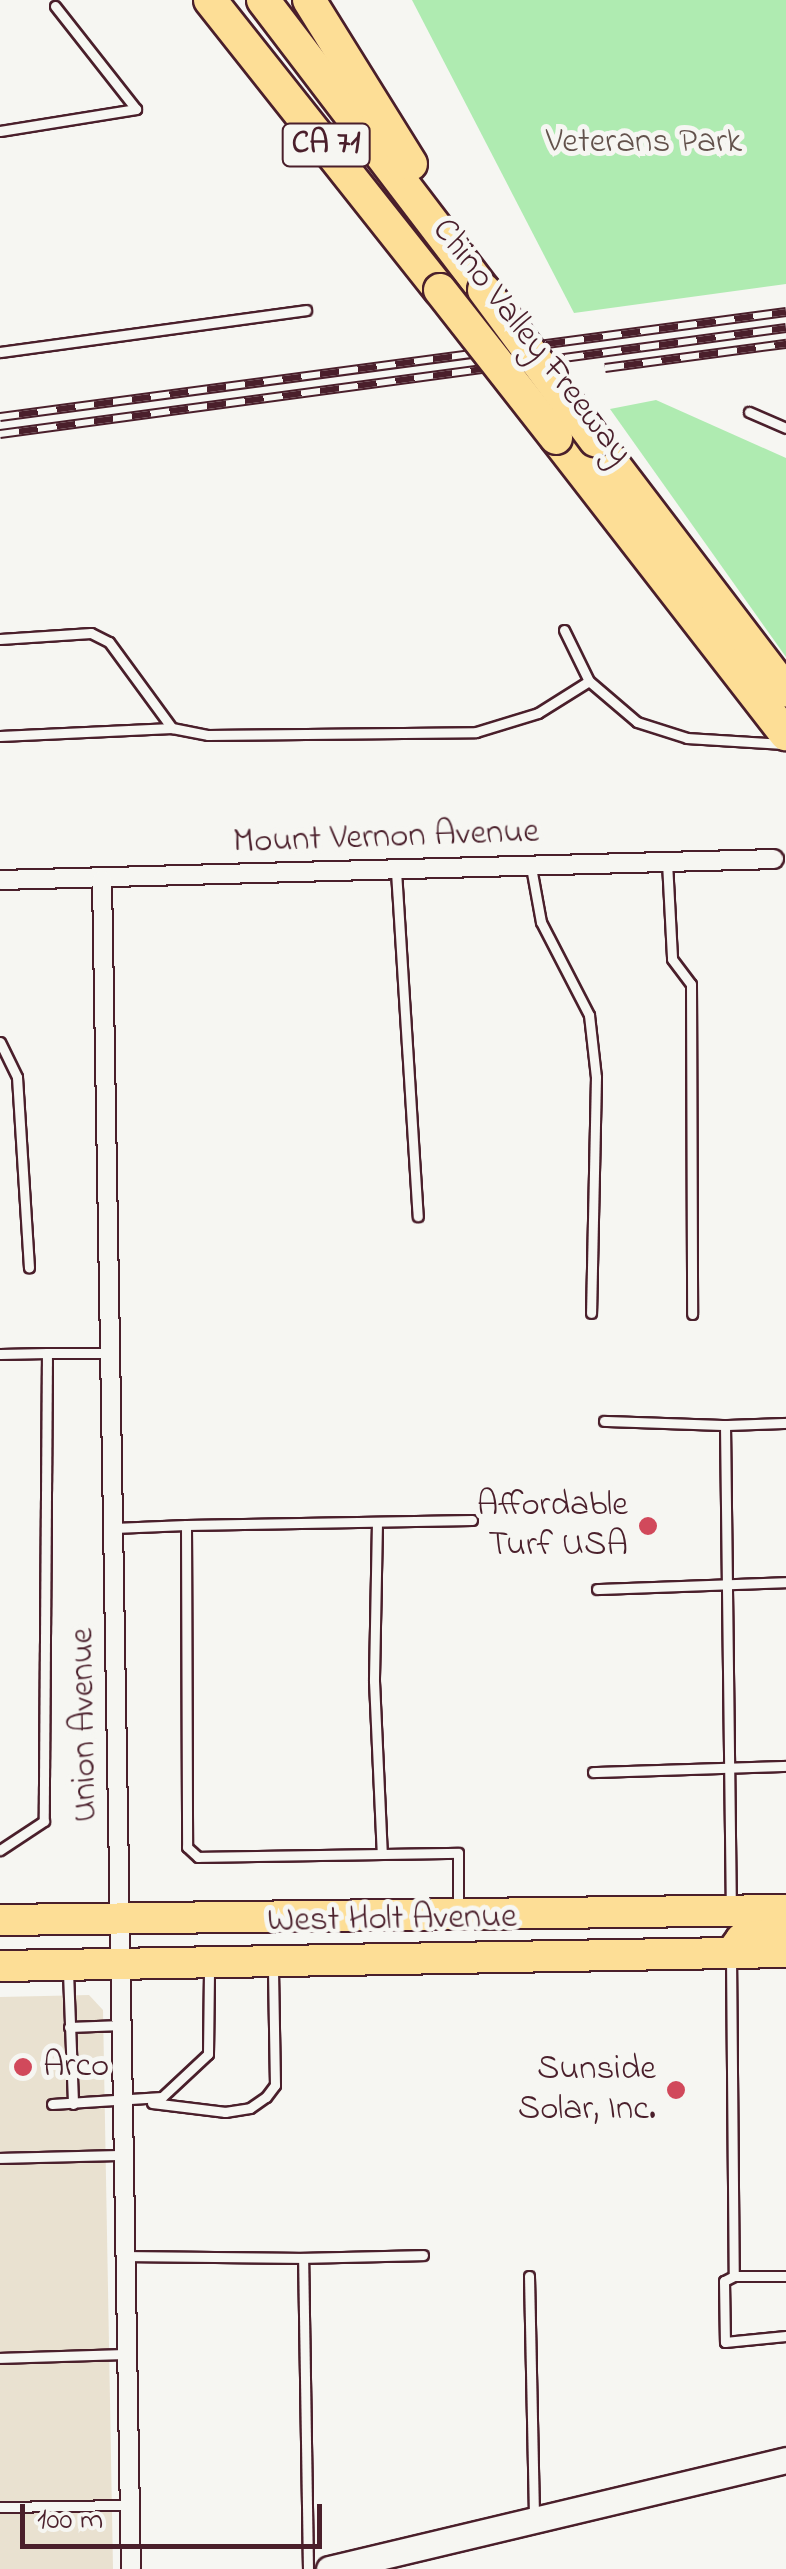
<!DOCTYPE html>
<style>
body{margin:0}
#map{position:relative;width:786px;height:2569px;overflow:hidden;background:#f6f6f2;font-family:"Indie Flower",sans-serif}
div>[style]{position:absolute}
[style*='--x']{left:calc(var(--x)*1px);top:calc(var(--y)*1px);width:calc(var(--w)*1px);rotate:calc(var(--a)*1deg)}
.built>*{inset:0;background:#e9e1d0}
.green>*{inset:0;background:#afebb1}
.roads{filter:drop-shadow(2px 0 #4a1f2b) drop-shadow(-2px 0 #4a1f2b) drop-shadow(0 2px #4a1f2b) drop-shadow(0 -2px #4a1f2b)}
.lane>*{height:9px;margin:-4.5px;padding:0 4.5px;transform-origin:4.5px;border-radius:4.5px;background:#f6f6f2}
.street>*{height:18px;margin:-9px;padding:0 9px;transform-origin:9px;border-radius:9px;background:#f6f6f2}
.secondary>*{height:25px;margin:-12.5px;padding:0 12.5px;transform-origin:12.5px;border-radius:12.5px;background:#f6f6f2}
.primary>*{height:30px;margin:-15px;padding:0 15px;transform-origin:15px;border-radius:15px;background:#fdde96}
.highway>*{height:32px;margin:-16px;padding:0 16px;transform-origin:16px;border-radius:16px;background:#fdde96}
.rail>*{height:10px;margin-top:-5px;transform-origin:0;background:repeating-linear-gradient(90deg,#f6f6f2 0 19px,#4a1f2b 0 38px);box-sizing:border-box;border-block:2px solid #4a1f2b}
.bridges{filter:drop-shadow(2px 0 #4a1f2b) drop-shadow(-2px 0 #4a1f2b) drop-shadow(0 2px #4a1f2b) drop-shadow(0 -2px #4a1f2b)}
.highway-bridge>*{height:32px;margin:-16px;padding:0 16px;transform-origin:16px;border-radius:16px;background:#fdde96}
.dots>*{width:28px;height:28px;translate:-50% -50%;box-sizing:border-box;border:5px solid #f6f6f2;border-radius:50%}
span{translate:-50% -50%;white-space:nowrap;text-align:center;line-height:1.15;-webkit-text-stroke:10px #f6f6f2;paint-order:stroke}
.shield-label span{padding:2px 8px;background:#f6f6f2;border:2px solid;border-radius:8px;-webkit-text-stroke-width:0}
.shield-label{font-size:32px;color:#4a1f2b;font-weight:700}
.park-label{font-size:35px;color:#63524c}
.street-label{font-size:35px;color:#4a1f2b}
.poi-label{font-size:35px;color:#4a1f2b}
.right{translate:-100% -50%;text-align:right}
.left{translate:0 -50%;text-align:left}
.scale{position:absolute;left:20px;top:2504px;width:302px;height:45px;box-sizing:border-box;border:5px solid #4a1f2b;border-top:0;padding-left:12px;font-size:30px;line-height:35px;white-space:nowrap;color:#4a1f2b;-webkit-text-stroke:8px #f6f6f2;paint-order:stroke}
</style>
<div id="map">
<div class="built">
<i style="clip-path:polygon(89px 1995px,103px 2010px,113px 2569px,0 2569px,0 1997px)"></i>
</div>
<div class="green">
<i style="clip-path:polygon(412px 0,786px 0,786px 284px,574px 313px)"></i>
<i style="clip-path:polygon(656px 400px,786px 458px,786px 657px,610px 409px)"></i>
</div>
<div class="roads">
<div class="lane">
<i style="--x:0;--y:131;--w:138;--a:-9.2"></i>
<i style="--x:136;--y:109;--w:131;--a:-128.2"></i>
<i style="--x:0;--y:352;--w:309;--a:-7.8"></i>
<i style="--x:749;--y:412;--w:40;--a:23.4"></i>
<i style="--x:564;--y:630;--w:57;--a:63.9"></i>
<i style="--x:589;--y:681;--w:63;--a:40.5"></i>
<i style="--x:637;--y:722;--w:52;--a:17.7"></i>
<i style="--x:687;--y:738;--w:96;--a:3.6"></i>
<i style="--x:0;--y:639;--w:91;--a:-3.8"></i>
<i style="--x:91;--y:633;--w:20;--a:27"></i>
<i style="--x:109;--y:642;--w:107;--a:53.8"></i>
<i style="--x:0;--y:736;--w:172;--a:-2.7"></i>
<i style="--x:172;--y:728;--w:37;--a:11"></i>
<i style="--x:208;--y:735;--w:268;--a:-0.6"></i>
<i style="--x:476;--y:732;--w:65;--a:-17"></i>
<i style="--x:538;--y:713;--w:60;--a:-32.1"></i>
<i style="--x:667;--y:862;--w:97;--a:87"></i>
<i style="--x:672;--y:959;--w:31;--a:53"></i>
<i style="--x:691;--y:984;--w:330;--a:89.8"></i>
<i style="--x:531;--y:867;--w:56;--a:79.7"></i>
<i style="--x:541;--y:922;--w:105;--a:62.7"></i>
<i style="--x:589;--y:1015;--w:62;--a:83.6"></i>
<i style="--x:596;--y:1077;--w:236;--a:91.2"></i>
<i style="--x:396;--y:871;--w:346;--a:86.4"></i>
<i style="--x:0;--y:1042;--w:39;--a:64"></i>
<i style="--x:17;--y:1077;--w:191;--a:86.4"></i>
<i style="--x:47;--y:1353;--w:62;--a:0"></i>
<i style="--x:0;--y:1354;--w:47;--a:-1.2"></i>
<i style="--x:47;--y:1353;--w:468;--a:90.4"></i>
<i style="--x:44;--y:1821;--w:53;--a:146.6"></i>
<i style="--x:604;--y:1421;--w:121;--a:1.9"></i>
<i style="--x:725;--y:1425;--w:483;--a:89.3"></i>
<i style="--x:725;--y:1425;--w:61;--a:-1.9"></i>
<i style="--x:377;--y:1522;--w:159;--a:91.1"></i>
<i style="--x:374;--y:1681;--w:173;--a:87.4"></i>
<i style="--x:186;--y:1525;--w:286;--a:-1"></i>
<i style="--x:114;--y:1528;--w:72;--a:-2.4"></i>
<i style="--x:186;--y:1525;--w:322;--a:89.8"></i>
<i style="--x:187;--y:1847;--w:15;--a:42"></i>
<i style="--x:198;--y:1857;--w:260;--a:-0.9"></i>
<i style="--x:458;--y:1853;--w:54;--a:90"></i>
<i style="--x:597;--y:1589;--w:189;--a:-2.1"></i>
<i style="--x:593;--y:1772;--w:193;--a:-1.8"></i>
<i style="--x:731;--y:1956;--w:320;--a:89.5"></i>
<i style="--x:734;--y:2276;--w:11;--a:153"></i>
<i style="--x:724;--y:2281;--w:61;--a:89.1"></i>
<i style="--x:725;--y:2342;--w:61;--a:-5.6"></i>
<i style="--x:68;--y:1972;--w:132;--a:87.8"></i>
<i style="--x:69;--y:2027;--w:53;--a:-2.2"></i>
<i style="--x:152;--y:2103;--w:74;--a:7"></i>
<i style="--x:225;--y:2112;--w:25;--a:-9"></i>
<i style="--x:250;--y:2108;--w:19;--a:-35"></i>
<i style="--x:266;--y:2097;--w:15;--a:-53"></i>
<i style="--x:275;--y:2085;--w:116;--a:-91"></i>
<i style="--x:52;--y:2104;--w:110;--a:-3.6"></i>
<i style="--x:162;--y:2097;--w:63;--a:-43.1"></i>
<i style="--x:208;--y:2054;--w:85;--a:-89.3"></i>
<i style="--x:0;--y:2158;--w:124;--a:-1.4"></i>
<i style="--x:126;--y:2256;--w:177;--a:0.6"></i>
<i style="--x:529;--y:2276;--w:242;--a:88.8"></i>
<i style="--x:734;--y:2276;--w:52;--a:0"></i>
<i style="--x:0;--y:2358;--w:128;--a:-1.8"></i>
<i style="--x:0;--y:2507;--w:130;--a:-0.9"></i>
<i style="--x:308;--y:2569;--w:311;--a:-90.9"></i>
<i style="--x:303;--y:2258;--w:120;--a:-1.4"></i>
</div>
<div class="street">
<i style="--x:0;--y:880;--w:774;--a:-1.55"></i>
<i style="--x:102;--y:880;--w:1689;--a:89.02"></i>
</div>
<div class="secondary">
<i style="--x:329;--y:2569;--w:470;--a:-13.4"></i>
</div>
<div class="primary">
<i style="--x:0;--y:1920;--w:786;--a:-0.73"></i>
<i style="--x:731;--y:1953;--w:17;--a:-54"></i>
<i style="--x:741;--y:1939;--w:46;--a:-10.1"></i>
<i style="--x:0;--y:1966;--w:786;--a:-1.02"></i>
</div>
<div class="highway">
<i style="--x:210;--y:0;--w:370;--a:51.6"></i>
<i style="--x:263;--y:0;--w:365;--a:52.7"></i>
<i style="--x:309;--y:0;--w:193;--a:58.1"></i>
<i style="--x:556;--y:438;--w:375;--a:52.2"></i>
<i style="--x:595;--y:440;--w:315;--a:52.7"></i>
</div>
</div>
<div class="rail">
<i style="--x:605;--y:368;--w:183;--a:-7.6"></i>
<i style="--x:0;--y:417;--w:793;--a:-7.61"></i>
<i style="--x:0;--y:434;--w:793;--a:-7.68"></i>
</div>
<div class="bridges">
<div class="highway-bridge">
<i style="--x:440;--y:290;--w:188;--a:51.9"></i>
<i style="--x:484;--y:290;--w:187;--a:53.5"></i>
</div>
</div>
<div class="dots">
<i style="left:648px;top:1526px;background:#d1495b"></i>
<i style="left:23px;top:2067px;background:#d1495b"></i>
<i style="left:676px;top:2090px;background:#d1495b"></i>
</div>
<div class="shield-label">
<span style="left:326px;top:145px">CA 71</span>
</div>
<div class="park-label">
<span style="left:644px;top:143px">Veterans Park</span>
</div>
<div class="street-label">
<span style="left:531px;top:342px;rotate:52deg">Chino Valley Freeway</span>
<span style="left:386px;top:838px;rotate:-2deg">Mount Vernon Avenue</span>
<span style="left:85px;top:1725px;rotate:-91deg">Union Avenue</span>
<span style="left:392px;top:1920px;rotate:-1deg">West Holt Avenue</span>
</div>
<div class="poi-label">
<span class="right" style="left:628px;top:1526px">Affordable<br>Turf USA</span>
<span class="left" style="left:43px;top:2067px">Arco</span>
<span class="right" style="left:656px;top:2090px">Sunside<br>Solar, Inc.</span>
</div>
<div class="scale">100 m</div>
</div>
